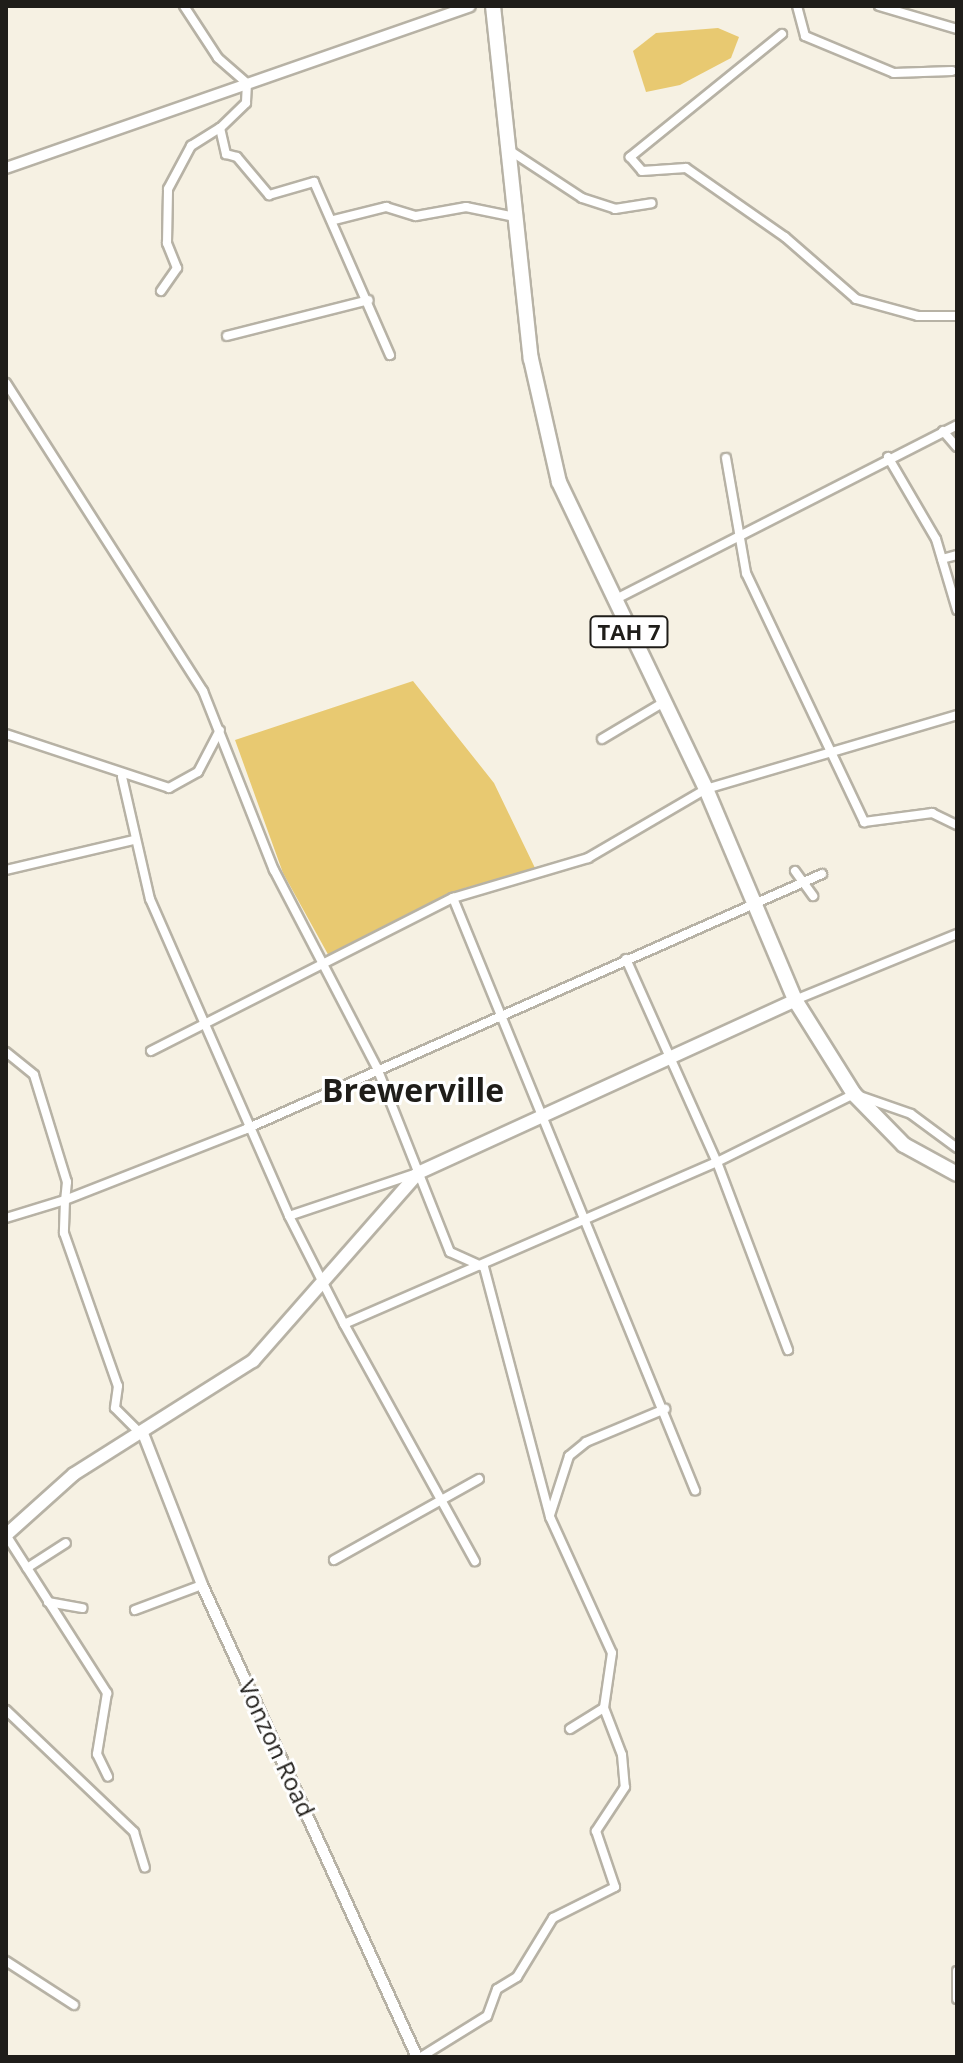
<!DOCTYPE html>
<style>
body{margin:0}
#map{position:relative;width:963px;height:2063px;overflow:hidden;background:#f6f1e3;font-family:"Open Sans",sans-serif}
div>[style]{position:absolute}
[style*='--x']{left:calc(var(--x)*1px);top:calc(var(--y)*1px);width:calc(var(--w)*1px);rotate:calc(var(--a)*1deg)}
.green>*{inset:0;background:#e8c971}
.roads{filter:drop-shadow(2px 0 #b7b2a5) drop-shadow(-2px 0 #b7b2a5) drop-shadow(0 2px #b7b2a5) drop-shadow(0 -2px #b7b2a5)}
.minor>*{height:8px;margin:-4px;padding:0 4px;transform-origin:4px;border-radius:4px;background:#fff}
.tertiary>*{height:10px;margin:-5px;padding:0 5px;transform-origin:5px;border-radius:5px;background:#fff}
.primary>*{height:12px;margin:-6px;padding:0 6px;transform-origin:6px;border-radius:6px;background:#fff}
.trunk>*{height:14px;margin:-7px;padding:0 7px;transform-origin:7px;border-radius:7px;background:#fff}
span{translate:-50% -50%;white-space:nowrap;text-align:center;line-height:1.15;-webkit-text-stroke:6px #fff;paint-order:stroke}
.shield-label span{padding:2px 6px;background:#fff;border:2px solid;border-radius:6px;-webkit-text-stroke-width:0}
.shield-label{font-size:22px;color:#1f1d19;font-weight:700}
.street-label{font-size:24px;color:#1f1d19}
.district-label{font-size:32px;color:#1f1d19;font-weight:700}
.frame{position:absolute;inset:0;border:8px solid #1f1d19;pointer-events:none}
</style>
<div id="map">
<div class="green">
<i style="clip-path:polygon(718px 28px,739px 37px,731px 58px,680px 85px,646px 92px,633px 51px,656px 33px)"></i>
<i style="clip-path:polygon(413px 681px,494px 783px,535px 868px,465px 888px,330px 958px,283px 873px,235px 740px)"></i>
</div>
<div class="roads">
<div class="minor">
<i style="--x:184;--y:6;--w:62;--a:56.8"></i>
<i style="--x:218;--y:58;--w:38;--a:41"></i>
<i style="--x:247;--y:83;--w:20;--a:93"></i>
<i style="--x:246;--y:103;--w:36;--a:136"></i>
<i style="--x:220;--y:128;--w:27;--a:77"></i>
<i style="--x:226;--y:154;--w:11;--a:15"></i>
<i style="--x:237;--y:157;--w:50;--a:49.9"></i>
<i style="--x:269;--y:195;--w:47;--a:-16.1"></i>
<i style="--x:314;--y:182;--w:189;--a:66.3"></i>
<i style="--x:797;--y:6;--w:31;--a:75"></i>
<i style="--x:805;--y:36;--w:96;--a:22.6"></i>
<i style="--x:894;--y:73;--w:58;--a:-2"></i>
<i style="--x:879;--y:6;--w:81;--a:16.4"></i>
<i style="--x:782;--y:34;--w:196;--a:141"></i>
<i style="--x:630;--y:157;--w:18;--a:49"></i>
<i style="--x:642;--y:171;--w:44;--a:-3.9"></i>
<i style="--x:686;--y:168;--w:121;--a:34.9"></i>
<i style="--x:785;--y:237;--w:94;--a:41.1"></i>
<i style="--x:856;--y:299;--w:64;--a:15.3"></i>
<i style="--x:918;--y:316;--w:39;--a:0"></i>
<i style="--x:509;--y:150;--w:87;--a:33.3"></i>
<i style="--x:582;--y:198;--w:35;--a:18"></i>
<i style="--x:615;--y:209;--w:37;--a:-9"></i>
<i style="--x:334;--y:220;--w:54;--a:-14"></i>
<i style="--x:386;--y:207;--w:31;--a:17"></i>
<i style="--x:416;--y:216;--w:51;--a:-10.2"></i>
<i style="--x:466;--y:207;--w:50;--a:11.5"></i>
<i style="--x:161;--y:291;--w:28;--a:-55"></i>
<i style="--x:177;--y:268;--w:27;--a:-112"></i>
<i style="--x:167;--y:243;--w:54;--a:-88.9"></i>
<i style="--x:168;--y:189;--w:49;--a:-61.9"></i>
<i style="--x:191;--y:146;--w:34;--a:-32"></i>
<i style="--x:227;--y:336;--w:146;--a:-14.2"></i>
<i style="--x:6;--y:383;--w:366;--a:57.4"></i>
<i style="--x:203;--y:691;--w:193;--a:68.4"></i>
<i style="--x:274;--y:870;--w:223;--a:62.5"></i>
<i style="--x:377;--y:1068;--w:198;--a:68.4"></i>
<i style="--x:450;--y:1252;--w:37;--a:24"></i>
<i style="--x:484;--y:1267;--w:259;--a:75.2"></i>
<i style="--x:550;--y:1517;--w:149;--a:65.5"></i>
<i style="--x:612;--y:1653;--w:56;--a:98.3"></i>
<i style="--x:604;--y:1708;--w:50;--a:69"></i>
<i style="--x:622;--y:1755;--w:32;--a:85"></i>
<i style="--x:625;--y:1787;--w:53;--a:123.4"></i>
<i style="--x:596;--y:1831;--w:59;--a:71.3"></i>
<i style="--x:615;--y:1887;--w:69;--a:153.4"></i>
<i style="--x:553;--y:1918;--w:69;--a:121.4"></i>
<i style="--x:517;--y:1977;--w:23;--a:149"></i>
<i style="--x:497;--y:1989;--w:29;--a:110"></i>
<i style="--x:487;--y:2016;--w:78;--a:148.2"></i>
<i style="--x:943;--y:431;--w:21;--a:49"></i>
<i style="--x:888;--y:457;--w:95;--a:59.7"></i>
<i style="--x:936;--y:539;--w:74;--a:73.5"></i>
<i style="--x:726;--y:458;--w:117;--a:80.1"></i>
<i style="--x:746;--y:573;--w:276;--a:64.6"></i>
<i style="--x:864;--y:822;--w:69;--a:-7.5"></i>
<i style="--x:932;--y:813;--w:28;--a:26"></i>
<i style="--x:942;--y:559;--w:16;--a:-15"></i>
<i style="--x:614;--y:600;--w:385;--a:-27"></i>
<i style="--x:6;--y:734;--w:172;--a:18.3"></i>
<i style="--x:169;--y:788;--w:33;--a:-29"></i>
<i style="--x:198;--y:772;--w:47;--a:-62.4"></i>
<i style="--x:602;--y:739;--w:72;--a:-30.8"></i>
<i style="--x:122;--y:777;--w:125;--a:77.1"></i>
<i style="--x:150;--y:899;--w:346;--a:66.3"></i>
<i style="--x:289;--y:1216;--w:135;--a:-18.6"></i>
<i style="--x:6;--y:870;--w:131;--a:-13.2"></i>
<i style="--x:795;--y:871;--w:31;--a:54"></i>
<i style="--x:453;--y:898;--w:640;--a:67.77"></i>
<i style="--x:626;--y:959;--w:222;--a:65.9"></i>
<i style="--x:717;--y:1162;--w:201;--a:69.3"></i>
<i style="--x:795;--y:1000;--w:175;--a:-22.2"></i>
<i style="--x:151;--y:1051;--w:339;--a:-26.9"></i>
<i style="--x:453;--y:898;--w:141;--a:-16.5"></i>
<i style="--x:588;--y:858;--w:137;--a:-30.3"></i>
<i style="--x:706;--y:789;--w:262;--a:-16.4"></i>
<i style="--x:6;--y:1052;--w:36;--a:39"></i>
<i style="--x:34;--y:1075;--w:112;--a:72.9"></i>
<i style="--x:67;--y:1182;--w:18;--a:96"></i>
<i style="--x:65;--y:1200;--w:194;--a:-21.4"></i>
<i style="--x:246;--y:1129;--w:630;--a:-23.88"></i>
<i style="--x:289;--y:1216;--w:121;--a:63"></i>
<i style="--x:344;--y:1324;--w:407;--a:-23.5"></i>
<i style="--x:717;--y:1162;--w:153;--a:-26.4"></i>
<i style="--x:854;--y:1094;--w:60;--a:19.3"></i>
<i style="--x:911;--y:1114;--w:57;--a:36.5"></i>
<i style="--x:6;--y:1218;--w:62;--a:-17"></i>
<i style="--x:65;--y:1200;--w:33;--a:92"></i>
<i style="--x:64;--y:1233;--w:162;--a:70.6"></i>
<i style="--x:118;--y:1386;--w:22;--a:98"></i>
<i style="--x:115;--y:1408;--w:37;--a:45"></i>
<i style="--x:344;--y:1324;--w:271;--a:61.1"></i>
<i style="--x:550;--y:1515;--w:62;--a:-72.1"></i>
<i style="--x:569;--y:1456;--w:22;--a:-39"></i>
<i style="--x:586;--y:1442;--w:86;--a:-22.7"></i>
<i style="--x:6;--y:1535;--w:188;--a:57.4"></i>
<i style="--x:107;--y:1693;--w:62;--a:99.3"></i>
<i style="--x:97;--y:1754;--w:25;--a:64"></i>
<i style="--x:334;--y:1560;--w:166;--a:-29.2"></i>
<i style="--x:27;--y:1568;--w:46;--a:-32.7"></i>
<i style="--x:48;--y:1602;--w:35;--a:10"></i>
<i style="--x:135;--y:1610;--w:72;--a:-20.5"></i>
<i style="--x:6;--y:1710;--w:177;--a:43.6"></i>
<i style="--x:134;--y:1832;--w:37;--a:73"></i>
<i style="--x:570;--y:1729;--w:40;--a:-32"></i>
<i style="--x:6;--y:1961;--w:81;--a:32.9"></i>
<i style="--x:957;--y:1971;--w:28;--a:90"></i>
</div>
<div class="tertiary">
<i style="--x:6;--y:168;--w:491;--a:-19.2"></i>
<i style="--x:144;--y:1436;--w:160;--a:68.7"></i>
<i style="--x:202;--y:1585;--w:519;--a:65.51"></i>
</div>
<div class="primary">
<i style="--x:6;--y:1535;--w:91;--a:-41.9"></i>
<i style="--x:74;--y:1474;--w:212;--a:-32.3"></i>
<i style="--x:253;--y:1361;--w:250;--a:-48.7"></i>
<i style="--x:418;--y:1173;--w:415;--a:-24.6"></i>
</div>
<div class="trunk">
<i style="--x:493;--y:6;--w:355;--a:83.9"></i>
<i style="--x:531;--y:359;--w:126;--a:77.2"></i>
<i style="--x:559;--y:482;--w:340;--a:64.4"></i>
<i style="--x:706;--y:789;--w:229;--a:67.1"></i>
<i style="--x:795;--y:1000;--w:111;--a:57.9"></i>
<i style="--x:854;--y:1094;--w:71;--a:45.6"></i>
<i style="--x:904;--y:1145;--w:60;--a:28.7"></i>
</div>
</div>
<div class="shield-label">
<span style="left:629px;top:632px">TAH 7</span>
</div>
<div class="street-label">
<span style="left:277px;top:1748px;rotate:65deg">Vonzon Road</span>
</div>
<div class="district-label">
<span style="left:413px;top:1090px">Brewerville</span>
</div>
<div class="frame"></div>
</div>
